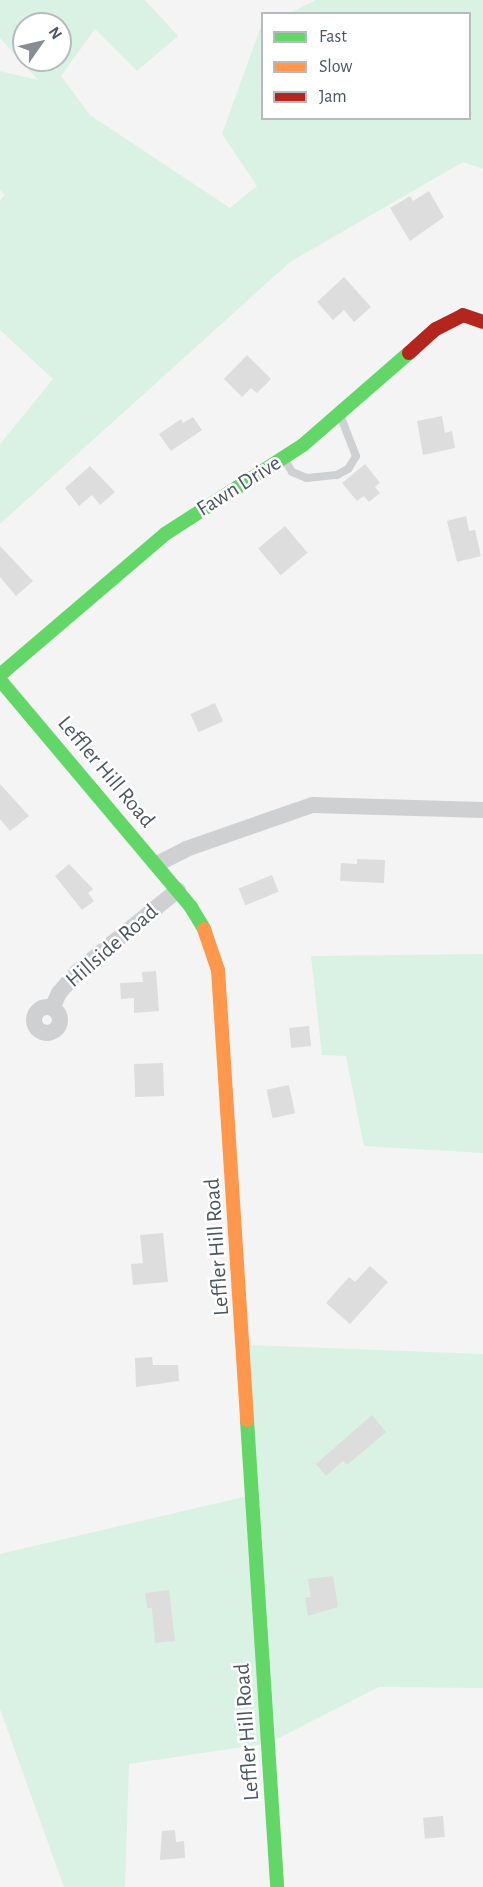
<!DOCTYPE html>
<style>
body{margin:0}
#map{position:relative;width:483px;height:1887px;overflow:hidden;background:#f4f4f4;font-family:"Alegreya Sans",sans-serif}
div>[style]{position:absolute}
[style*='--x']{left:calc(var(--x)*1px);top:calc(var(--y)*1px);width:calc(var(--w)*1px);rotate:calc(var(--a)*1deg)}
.green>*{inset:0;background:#d9f2e3}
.building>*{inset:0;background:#ddddde;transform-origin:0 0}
.lane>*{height:8px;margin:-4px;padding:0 4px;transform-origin:4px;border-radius:4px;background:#ced0d2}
.street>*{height:16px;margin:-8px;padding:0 8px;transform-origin:8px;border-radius:8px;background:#ced0d2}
.street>.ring{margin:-8px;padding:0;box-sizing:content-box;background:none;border:16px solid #ced0d2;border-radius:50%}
.fast>*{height:14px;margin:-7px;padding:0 7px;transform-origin:7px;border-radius:7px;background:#63d668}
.slow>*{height:14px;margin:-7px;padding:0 7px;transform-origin:7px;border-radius:7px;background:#ff974d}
.jam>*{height:14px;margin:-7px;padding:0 7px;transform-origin:7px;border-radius:7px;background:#b3261e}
span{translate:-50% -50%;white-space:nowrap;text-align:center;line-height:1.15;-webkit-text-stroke:5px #fff;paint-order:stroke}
.street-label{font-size:22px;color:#4a5661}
.legend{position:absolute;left:261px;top:12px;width:210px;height:108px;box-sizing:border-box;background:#fff;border:2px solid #b7bbc0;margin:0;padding:8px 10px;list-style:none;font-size:18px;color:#4a5661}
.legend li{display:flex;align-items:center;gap:12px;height:30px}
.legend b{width:30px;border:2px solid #b7bbc0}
.north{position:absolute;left:12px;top:12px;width:60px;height:60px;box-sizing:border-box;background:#fff;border:2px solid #b7bbc0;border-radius:50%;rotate:56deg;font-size:16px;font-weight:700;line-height:24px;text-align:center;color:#4a5661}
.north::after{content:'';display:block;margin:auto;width:21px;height:27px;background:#868d94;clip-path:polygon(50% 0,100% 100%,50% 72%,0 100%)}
</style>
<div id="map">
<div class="green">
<i style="clip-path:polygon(evenodd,0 0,145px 0,178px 36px,137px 71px,95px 29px,61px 76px,90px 115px,230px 208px,257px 186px,222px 134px,260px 29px,262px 27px,262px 118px,470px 118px,470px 14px,290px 13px,316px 0,483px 0,483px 169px,463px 162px,290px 262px,0 524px,0 444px,53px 379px,0 330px,0 200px,5px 195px,0 190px,0 71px,38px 80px,0 38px,0 0,24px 24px,60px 24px,60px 60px,24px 60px,24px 24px)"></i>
<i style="clip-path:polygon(483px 954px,483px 1153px,364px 1146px,346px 1056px,322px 1055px,311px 956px)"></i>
<i style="clip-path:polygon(245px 1345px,483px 1354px,483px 1688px,379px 1687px,269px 1743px,129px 1764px,125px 1887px,64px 1887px,0 1709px,0 1554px,252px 1495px)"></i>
</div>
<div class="building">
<i style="clip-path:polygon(429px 191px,444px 217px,410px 241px,390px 208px,410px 196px,413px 201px)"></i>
<i style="clip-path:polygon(344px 277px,371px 307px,354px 322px,344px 310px,333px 320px,317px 302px)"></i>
<i style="clip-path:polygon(247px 355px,271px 379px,257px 393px,251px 388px,242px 397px,224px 379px)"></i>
<i style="clip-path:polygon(442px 416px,445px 433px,452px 431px,455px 448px,423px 455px,417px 421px)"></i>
<i style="clip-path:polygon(193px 417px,202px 430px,171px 451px,159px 434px,181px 419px,183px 423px)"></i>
<i style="clip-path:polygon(365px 464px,380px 483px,375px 487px,380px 493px,369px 502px,364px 496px,357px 501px,342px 483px)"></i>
<i style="clip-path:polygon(90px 466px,115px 492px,100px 505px,92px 495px,79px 506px,65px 488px)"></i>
<i style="clip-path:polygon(466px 516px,469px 531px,475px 530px,481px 556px,457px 562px,447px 521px)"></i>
<i style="left:285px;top:526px;width:35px;height:35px;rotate:50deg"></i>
<i style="clip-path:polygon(0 546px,33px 581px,16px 596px,0 577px)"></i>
<i style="left:215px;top:703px;width:20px;height:27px;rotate:66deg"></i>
<i style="clip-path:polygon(0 784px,29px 816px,10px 831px,0 819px)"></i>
<i style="clip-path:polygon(357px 859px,385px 860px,384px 883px,340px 881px,341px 863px,357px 864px)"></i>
<i style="clip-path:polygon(69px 864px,93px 889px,88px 893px,94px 901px,82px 910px,55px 876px)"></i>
<i style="left:272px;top:875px;width:18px;height:36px;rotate:68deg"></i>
<i style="clip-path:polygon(156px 971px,159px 1011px,134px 1013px,134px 998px,121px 999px,120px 983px,143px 982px,142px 972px)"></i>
<i style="left:309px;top:1026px;width:20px;height:20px;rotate:84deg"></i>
<i style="left:163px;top:1063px;width:33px;height:29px;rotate:88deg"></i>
<i style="left:289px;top:1085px;width:29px;height:23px;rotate:78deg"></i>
<i style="clip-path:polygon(163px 1233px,168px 1282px,133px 1285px,131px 1264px,143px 1263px,140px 1235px)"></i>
<i style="clip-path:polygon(370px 1266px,388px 1282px,350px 1324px,326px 1303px,349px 1277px,355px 1282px)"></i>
<i style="clip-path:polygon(152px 1357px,153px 1365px,178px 1365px,179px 1381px,136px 1387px,135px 1358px)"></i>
<i style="clip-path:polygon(372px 1415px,386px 1432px,347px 1465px,343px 1461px,326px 1476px,316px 1464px)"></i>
<i style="clip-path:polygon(333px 1576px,338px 1607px,308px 1616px,305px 1598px,311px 1597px,308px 1579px)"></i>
<i style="clip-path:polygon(169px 1590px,175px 1641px,155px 1643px,152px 1608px,147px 1608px,145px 1593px)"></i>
<i style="left:443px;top:1816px;width:21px;height:20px;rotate:85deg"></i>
<i style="clip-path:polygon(175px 1830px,176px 1842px,184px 1841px,185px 1858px,160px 1860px,162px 1831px)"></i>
</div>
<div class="lane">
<i style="--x:284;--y:459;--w:15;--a:58"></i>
<i style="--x:292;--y:472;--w:16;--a:22"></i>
<i style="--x:307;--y:478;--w:30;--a:-6"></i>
<i style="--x:337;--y:475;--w:13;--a:-29"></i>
<i style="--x:348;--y:469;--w:15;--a:-58"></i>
<i style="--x:356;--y:456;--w:44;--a:-111.3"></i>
</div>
<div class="street">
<i style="--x:157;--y:864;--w:33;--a:-27"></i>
<i style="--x:186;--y:849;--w:133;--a:-19.2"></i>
<i style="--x:312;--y:805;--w:171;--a:1.7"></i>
<i class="ring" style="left:34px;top:1007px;width:10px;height:10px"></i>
<i style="--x:52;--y:1008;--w:17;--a:-65"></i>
<i style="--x:59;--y:993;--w:28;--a:-49"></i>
<i style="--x:77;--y:972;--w:130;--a:-39.1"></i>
</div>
<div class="fast">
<i style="--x:0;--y:675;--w:217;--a:-40.5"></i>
<i style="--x:165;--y:534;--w:164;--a:-32.8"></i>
<i style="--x:303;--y:445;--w:140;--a:-41"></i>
<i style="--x:0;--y:680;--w:297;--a:49.9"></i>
<i style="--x:191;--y:907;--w:26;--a:59"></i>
<i style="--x:247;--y:1420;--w:468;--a:86.3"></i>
</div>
<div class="slow">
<i style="--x:204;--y:929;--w:43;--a:71.1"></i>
<i style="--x:218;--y:970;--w:451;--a:86.3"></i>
</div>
<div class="jam">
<i style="--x:409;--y:353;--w:36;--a:-42"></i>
<i style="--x:436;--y:329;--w:30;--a:-27"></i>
<i style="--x:463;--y:315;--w:21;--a:19"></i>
</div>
<div class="street-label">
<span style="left:239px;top:486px;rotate:-32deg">Fawn Drive</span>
<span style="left:106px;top:772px;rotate:50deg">Leffler Hill Road</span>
<span style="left:112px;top:946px;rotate:-41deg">Hillside Road</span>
<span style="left:217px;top:1247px;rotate:-94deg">Leffler Hill Road</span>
<span style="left:247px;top:1732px;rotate:-94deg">Leffler Hill Road</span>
</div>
<ul class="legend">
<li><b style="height:8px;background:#63d668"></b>Fast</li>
<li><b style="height:8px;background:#ff974d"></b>Slow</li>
<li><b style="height:8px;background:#b3261e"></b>Jam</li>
</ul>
<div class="north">N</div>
</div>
